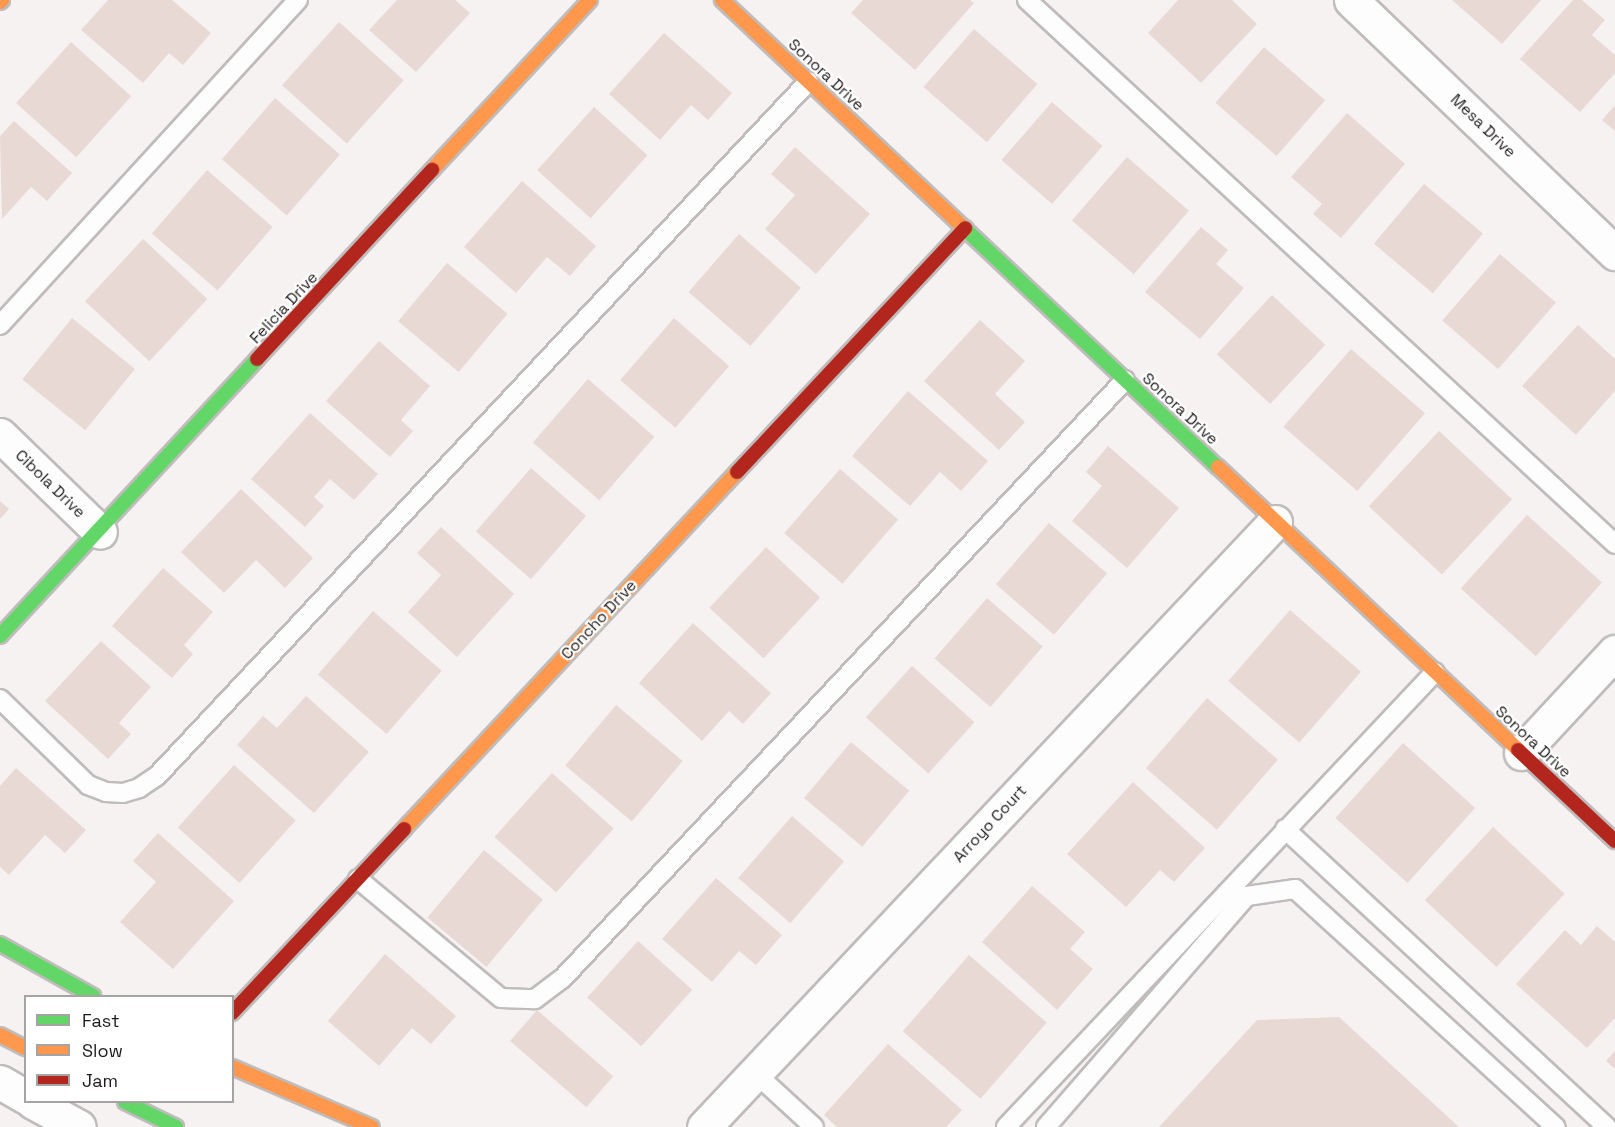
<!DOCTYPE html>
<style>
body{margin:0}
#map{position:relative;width:1615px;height:1127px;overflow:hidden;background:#f7f2f2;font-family:"Space Grotesk",sans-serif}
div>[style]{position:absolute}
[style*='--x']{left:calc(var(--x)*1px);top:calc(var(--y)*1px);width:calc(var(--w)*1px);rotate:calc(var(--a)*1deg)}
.building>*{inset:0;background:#e8d9d5;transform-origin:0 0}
.roads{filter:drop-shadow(2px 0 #bfbcbb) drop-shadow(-2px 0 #bfbcbb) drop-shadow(0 2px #bfbcbb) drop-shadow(0 -2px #bfbcbb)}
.lane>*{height:18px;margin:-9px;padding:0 9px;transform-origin:9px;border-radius:9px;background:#fefdfd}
.street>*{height:33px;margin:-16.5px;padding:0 16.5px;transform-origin:16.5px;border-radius:16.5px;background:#fefdfd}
.fast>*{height:14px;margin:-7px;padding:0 7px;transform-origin:7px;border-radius:7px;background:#63d668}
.slow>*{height:14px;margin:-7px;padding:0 7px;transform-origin:7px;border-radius:7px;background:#ff974d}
.jam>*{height:14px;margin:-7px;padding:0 7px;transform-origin:7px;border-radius:7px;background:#b3261e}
span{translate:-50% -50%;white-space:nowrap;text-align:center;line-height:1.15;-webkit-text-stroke:4.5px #fff;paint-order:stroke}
.street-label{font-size:16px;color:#1e1b1a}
.legend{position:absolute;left:24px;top:995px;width:210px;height:108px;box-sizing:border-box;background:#fff;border:2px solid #a5a4a3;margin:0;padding:8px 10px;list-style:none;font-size:18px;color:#1e1b1a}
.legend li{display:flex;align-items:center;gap:12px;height:30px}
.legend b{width:30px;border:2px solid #a5a4a3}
</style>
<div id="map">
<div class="building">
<i style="clip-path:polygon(108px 0,172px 0,211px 33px,183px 65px,169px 53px,143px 83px,81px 30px)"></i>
<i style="clip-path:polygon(397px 0,455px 0,470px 13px,416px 72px,369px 30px)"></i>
<i style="clip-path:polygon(863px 0,970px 0,974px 3px,915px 70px,851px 13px)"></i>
<i style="clip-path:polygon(1178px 0,1232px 0,1257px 24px,1201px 83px,1148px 33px)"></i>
<i style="clip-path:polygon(1452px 0,1541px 0,1502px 44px)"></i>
<i style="clip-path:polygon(1573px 0,1582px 0,1605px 20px,1592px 35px,1615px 55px,1615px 73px,1580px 112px,1520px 59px)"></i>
<i style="left:339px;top:22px;width:87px;height:85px;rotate:42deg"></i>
<i style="left:974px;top:29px;width:84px;height:77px;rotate:41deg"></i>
<i style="clip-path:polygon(664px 33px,732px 93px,708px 120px,691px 105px,660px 140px,609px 94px)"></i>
<i style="left:71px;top:42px;width:81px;height:82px;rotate:42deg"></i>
<i style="left:1264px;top:47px;width:81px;height:74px;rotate:41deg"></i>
<i style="left:275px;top:98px;width:86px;height:81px;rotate:41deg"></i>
<i style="left:1052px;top:102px;width:67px;height:77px;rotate:41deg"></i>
<i style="clip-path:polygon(1615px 105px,1615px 131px,1602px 120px)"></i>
<i style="left:594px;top:107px;width:72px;height:85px;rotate:42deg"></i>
<i style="clip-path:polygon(1347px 113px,1405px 164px,1341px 238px,1313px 214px,1322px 204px,1291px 177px)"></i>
<i style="clip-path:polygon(14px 121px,72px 173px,47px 201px,31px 187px,2px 219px,0 136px)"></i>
<i style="clip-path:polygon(795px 147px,870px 214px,816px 274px,765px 229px,795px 195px,771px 174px)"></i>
<i style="left:1127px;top:157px;width:82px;height:84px;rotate:41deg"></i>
<i style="left:207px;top:170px;width:87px;height:84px;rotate:41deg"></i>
<i style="clip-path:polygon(522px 181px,596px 246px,570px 276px,547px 257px,516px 293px,464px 247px)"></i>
<i style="left:1424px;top:184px;width:77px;height:78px;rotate:40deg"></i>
<i style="clip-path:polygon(1201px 227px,1228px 250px,1216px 264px,1244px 288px,1200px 339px,1145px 292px)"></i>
<i style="left:739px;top:234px;width:82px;height:77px;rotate:41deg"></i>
<i style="left:143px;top:239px;width:88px;height:85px;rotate:43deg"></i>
<i style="left:1500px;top:254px;width:74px;height:88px;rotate:41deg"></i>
<i style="left:447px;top:263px;width:79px;height:76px;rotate:40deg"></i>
<i style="left:1272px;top:295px;width:73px;height:81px;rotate:43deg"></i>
<i style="left:72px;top:318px;width:81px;height:79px;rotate:39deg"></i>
<i style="left:674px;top:318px;width:73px;height:82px;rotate:41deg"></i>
<i style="clip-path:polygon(980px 320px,1025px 361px,995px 394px,1025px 422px,999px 450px,924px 381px)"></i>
<i style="clip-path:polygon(1578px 325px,1615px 359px,1615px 391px,1576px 435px,1522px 386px)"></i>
<i style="clip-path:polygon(379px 341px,430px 386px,401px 420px,413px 431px,390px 457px,326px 401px)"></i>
<i style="left:1351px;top:349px;width:98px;height:103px;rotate:41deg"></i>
<i style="left:588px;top:379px;width:88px;height:84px;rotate:41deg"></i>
<i style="clip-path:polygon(908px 391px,988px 461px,961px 491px,940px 472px,910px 506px,852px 456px)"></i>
<i style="clip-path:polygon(310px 413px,378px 474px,354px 500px,330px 479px,314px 497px,324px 506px,305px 527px,251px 479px)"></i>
<i style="left:1439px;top:431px;width:100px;height:103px;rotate:43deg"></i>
<i style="clip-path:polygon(1108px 446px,1179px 508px,1127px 568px,1072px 521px,1102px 486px,1086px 472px)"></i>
<i style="left:531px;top:468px;width:73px;height:84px;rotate:41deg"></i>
<i style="left:840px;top:469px;width:77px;height:85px;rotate:41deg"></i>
<i style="clip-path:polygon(241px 489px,313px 558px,285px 588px,256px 560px,224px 593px,181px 552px)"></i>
<i style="clip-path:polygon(0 501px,9px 509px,0 519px)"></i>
<i style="left:1527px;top:515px;width:101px;height:99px;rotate:42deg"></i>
<i style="left:1049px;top:523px;width:77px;height:81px;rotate:41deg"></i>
<i style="clip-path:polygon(441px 527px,514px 594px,457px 657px,408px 612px,441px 575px,417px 553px)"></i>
<i style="left:766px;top:547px;width:74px;height:83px;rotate:43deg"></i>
<i style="clip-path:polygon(163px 568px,213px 612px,184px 645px,193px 654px,172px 678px,112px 626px)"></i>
<i style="left:987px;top:598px;width:74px;height:80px;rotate:41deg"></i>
<i style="left:1290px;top:610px;width:94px;height:94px;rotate:41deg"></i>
<i style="left:373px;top:611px;width:91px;height:84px;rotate:41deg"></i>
<i style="clip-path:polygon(693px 623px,771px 693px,743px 724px,729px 711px,702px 741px,639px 683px)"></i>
<i style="clip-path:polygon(101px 641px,151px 687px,119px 723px,131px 734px,108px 759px,45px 701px)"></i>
<i style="left:912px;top:666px;width:84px;height:69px;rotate:42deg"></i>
<i style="clip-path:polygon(306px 696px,369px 752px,314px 813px,237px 745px,263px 716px,277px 728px)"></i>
<i style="left:1207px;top:698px;width:94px;height:93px;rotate:41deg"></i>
<i style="left:616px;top:705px;width:87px;height:79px;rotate:40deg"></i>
<i style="left:851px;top:742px;width:76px;height:73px;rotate:40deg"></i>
<i style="left:1403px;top:743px;width:97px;height:101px;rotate:42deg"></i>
<i style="left:234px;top:765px;width:83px;height:84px;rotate:42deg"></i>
<i style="clip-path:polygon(16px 768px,86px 830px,65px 853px,45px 835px,9px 875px,0 867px,0 786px)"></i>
<i style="left:552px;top:773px;width:83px;height:86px;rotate:42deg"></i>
<i style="clip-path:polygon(1133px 782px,1205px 848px,1174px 882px,1160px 870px,1126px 907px,1067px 854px)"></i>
<i style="left:792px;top:816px;width:69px;height:82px;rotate:41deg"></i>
<i style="left:1493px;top:827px;width:98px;height:100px;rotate:43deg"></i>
<i style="clip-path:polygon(158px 833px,234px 901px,173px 969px,120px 922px,156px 882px,133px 861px)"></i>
<i style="left:484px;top:850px;width:77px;height:88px;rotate:40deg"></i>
<i style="clip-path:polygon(716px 878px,782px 935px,756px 965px,739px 951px,712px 982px,662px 939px)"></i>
<i style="clip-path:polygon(1032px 886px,1085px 932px,1070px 949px,1093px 969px,1057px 1010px,982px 942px)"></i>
<i style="clip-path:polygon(1597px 926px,1615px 942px,1615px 1018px,1587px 1048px,1516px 984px,1565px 930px,1581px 945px)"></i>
<i style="left:638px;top:941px;width:73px;height:76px;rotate:42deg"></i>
<i style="clip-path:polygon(385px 954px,456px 1016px,431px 1044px,412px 1028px,379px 1066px,328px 1021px)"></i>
<i style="left:969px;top:955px;width:103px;height:101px;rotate:41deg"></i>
<i style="left:537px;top:1010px;width:101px;height:41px;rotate:41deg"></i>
<i style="clip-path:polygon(1339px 1017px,1459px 1127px,1159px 1127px,1257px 1020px)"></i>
<i style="clip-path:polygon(888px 1044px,962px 1110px,946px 1127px,837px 1127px,824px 1115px)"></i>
<i style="clip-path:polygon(1615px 1051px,1615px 1069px,1606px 1061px)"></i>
</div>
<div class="roads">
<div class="lane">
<i style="--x:1027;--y:0;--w:801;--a:42.77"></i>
<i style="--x:0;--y:325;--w:441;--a:-47.5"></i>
<i style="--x:0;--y:699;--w:123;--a:44.3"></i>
<i style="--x:88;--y:785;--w:19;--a:21"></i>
<i style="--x:106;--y:792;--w:17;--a:3"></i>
<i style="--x:123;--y:793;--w:17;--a:-17"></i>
<i style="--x:139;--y:788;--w:22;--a:-34"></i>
<i style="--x:157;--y:776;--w:952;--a:-46.83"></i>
<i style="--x:1285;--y:829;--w:439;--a:42.8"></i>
<i style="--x:358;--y:879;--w:186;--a:39.8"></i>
<i style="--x:501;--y:998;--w:34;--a:2"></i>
<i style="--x:535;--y:999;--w:34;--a:-37"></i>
<i style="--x:562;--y:979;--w:822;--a:-46.77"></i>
<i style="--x:755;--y:1073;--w:80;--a:42.5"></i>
<i style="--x:1006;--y:1127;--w:625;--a:-46.68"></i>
<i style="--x:1046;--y:1127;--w:306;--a:-49"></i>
<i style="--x:1247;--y:896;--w:49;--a:-8.3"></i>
<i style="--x:1295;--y:889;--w:353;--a:42.4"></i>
</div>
<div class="street">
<i style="--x:1351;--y:0;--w:366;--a:43.8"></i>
<i style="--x:0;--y:435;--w:139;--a:44.1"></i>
<i style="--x:1521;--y:753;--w:138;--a:-47.1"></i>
<i style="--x:0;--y:1082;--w:30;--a:30"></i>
<i style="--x:33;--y:1102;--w:52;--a:28.5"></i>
<i style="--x:704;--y:1127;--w:832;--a:-46.66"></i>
</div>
<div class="fast">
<i style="--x:965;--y:229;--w:347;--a:43.3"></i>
<i style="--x:0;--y:636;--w:378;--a:-47.1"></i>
<i style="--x:0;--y:944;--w:107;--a:29.2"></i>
<i style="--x:125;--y:1102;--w:57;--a:26.1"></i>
</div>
<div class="slow">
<i style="--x:722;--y:0;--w:334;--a:43.3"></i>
<i style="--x:0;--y:2;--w:3;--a:-45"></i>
<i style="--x:432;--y:170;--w:232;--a:-47.1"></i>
<i style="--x:1218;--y:467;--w:412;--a:43.3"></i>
<i style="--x:404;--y:829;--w:488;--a:-47"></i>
<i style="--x:0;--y:1035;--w:29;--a:27"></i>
<i style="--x:232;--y:1067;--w:152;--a:23.2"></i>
</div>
<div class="jam">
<i style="--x:257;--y:359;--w:258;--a:-47.2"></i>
<i style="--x:737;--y:472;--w:334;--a:-46.9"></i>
<i style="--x:1518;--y:750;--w:133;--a:43.2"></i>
<i style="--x:232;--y:1013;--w:252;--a:-46.9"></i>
</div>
</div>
<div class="street-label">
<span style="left:826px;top:75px;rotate:43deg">Sonora Drive</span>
<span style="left:1483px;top:126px;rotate:44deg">Mesa Drive</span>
<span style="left:284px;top:308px;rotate:-47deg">Felicia Drive</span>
<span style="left:1180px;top:409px;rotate:43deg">Sonora Drive</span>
<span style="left:50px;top:484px;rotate:44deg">Cibola Drive</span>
<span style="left:599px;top:620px;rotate:-47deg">Concho Drive</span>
<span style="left:1533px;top:742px;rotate:43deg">Sonora Drive</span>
<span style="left:990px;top:824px;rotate:-47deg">Arroyo Court</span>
</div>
<ul class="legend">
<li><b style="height:8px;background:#63d668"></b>Fast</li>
<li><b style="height:8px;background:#ff974d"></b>Slow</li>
<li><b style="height:8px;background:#b3261e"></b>Jam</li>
</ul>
</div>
